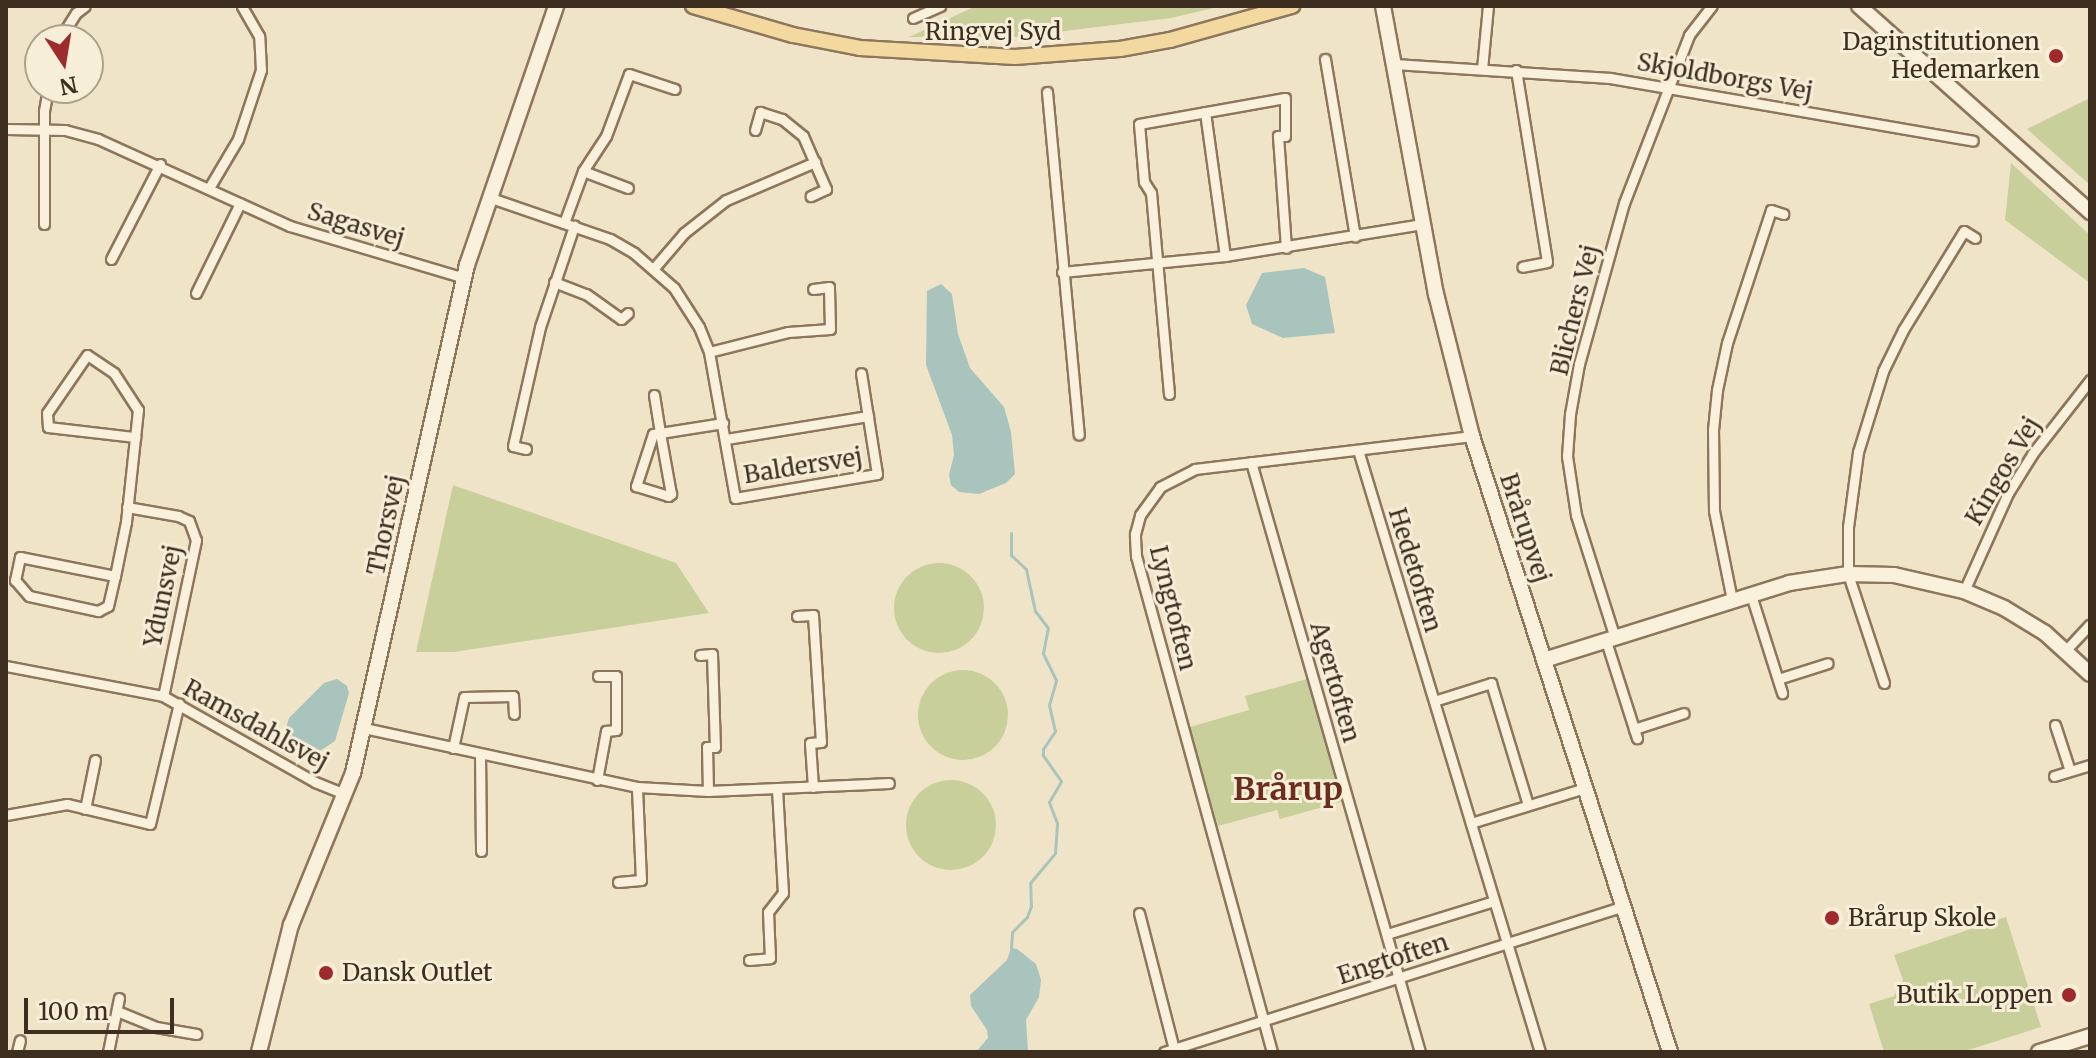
<!DOCTYPE html>
<meta charset="utf-8">
<style>
body{margin:0}
#map{position:relative;width:2096px;height:1058px;overflow:hidden;background:#f0e4c8;font-family:Merriweather,serif}
div>[style]{position:absolute}
[style*='--x']{left:calc(var(--x)*1px);top:calc(var(--y)*1px);width:calc(var(--w)*1px);rotate:calc(var(--a)*1deg)}
.green>*{inset:0;background:#c9cf9b}
.round{border-radius:50%}
.water>*{inset:0;background:#a9c4bc}
.stream>*{height:3px;margin:-1.5px;padding:0 1.5px;transform-origin:1.5px;border-radius:1.5px;background:#a9c4bc}
.roads{filter:drop-shadow(2px 0 #8d765c) drop-shadow(-2px 0 #8d765c) drop-shadow(0 2px #8d765c) drop-shadow(0 -2px #8d765c)}
.street>*{height:9px;margin:-4.5px;padding:0 4.5px;transform-origin:4.5px;border-radius:4.5px;background:#faf1dc}
.secondary>*{height:14px;margin:-7px;padding:0 7px;transform-origin:7px;border-radius:7px;background:#faf1dc}
.primary>*{height:14px;margin:-7px;padding:0 7px;transform-origin:7px;border-radius:7px;background:#f3d9a0}
.dots>*{width:22px;height:22px;translate:-50% -50%;box-sizing:border-box;border:4px solid #f7eed8;border-radius:50%}
span{translate:-50% -50%;white-space:nowrap;text-align:center;line-height:1.15;-webkit-text-stroke:6px #f7eed8;paint-order:stroke}
.street-label{font-size:24px;color:#3d2e20}
.poi-label{font-size:24px;color:#3d2e20}
.right{translate:-100% -50%;text-align:right}
.left{translate:0 -50%;text-align:left}
.district-label{font-size:32px;color:#6b2e1e;font-weight:700}
.frame{position:absolute;inset:0;border:8px solid #3d2e20;pointer-events:none}
.north{position:absolute;left:24px;top:24px;width:80px;height:80px;box-sizing:border-box;background:#f7eed8;border:2px solid #ada18e;border-radius:50%;rotate:168deg;font-size:22px;font-weight:700;line-height:32px;text-align:center;color:#3d2e20}
.north::after{content:'';display:block;margin:auto;width:28px;height:36px;background:#9e2a2b;clip-path:polygon(50% 0,100% 100%,50% 72%,0 100%)}
.scale{position:absolute;left:24px;top:998px;width:150px;height:36px;box-sizing:border-box;border:4px solid #3d2e20;border-top:0;padding-left:10px;font-size:24px;line-height:28px;white-space:nowrap;color:#3d2e20;-webkit-text-stroke:6px #f7eed8;paint-order:stroke}
</style>
<div id="map">
<div class="green">
<i style="clip-path:polygon(976px 6px,1222px 6px,1171px 18px,1016px 37px,909px 37px)"></i>
<i style="clip-path:polygon(2090px 98px,2090px 185px,2027px 129px)"></i>
<i style="clip-path:polygon(2011px 163px,2090px 235px,2090px 283px,2005px 220px)"></i>
<i style="clip-path:polygon(453px 485px,676px 563px,709px 613px,454px 652px,416px 652px)"></i>
<i class="round" style="left:894px;top:563px;width:90px;height:90px"></i>
<i class="round" style="left:918px;top:670px;width:90px;height:90px"></i>
<i style="clip-path:polygon(1307px 679px,1341px 802px,1280px 819px,1277px 810px,1218px 826px,1190px 727px,1249px 710px,1245px 696px)"></i>
<i class="round" style="left:906px;top:780px;width:90px;height:90px"></i>
<i style="clip-path:polygon(2006px 917px,2041px 1027px,1962px 1052px,1884px 1052px,1869px 1004px,1894px 996px,1903px 980px,1894px 955px)"></i>
</div>
<div class="water">
<i style="clip-path:polygon(1304px 268px,1325px 277px,1335px 333px,1283px 338px,1252px 324px,1246px 305px,1262px 273px)"></i>
<i style="clip-path:polygon(941px 284px,952px 294px,958px 334px,970px 368px,1004px 407px,1011px 432px,1015px 474px,1006px 483px,979px 494px,959px 492px,951px 485px,949px 475px,954px 455px,952px 435px,926px 365px,927px 291px)"></i>
<i style="clip-path:polygon(337px 679px,347px 686px,349px 693px,335px 741px,320px 751px,297px 746px,285px 731px,289px 718px,324px 683px)"></i>
<i style="clip-path:polygon(1011px 948px,1017px 949px,1036px 964px,1041px 980px,1039px 997px,1026px 1020px,1028px 1052px,976px 1052px,988px 1038px,987px 1030px,971px 1006px,970px 995px,1007px 960px)"></i>
</div>
<div class="stream">
<i style="--x:1011;--y:948;--w:16;--a:-86"></i>
<i style="--x:1012;--y:932;--w:21;--a:-45"></i>
<i style="--x:1027;--y:917;--w:12;--a:-70"></i>
<i style="--x:1031;--y:906;--w:23;--a:-92"></i>
<i style="--x:1030;--y:883;--w:39;--a:-50"></i>
<i style="--x:1055;--y:853;--w:30;--a:-86"></i>
<i style="--x:1057;--y:823;--w:22;--a:-111"></i>
<i style="--x:1049;--y:802;--w:24;--a:-60"></i>
<i style="--x:1061;--y:781;--w:32;--a:-125"></i>
<i style="--x:1043;--y:755;--w:6;--a:-90"></i>
<i style="--x:1043;--y:749;--w:22;--a:-56"></i>
<i style="--x:1055;--y:731;--w:27;--a:-103"></i>
<i style="--x:1049;--y:705;--w:26;--a:-74"></i>
<i style="--x:1056;--y:680;--w:30;--a:-116"></i>
<i style="--x:1043;--y:653;--w:25;--a:-79"></i>
<i style="--x:1048;--y:628;--w:21;--a:-127"></i>
<i style="--x:1035;--y:611;--w:43;--a:-102.1"></i>
<i style="--x:1026;--y:569;--w:21;--a:-137"></i>
<i style="--x:1011;--y:555;--w:22;--a:-90"></i>
</div>
<div class="roads">
<div class="street">
<i style="--x:913;--y:18;--w:30;--a:-24"></i>
<i style="--x:59;--y:40;--w:32;--a:-58"></i>
<i style="--x:76;--y:13;--w:11;--a:-38"></i>
<i style="--x:1325;--y:59;--w:180;--a:80.4"></i>
<i style="--x:1395;--y:64;--w:215;--a:3.7"></i>
<i style="--x:1610;--y:78;--w:368;--a:9.8"></i>
<i style="--x:1482;--y:69;--w:63;--a:-84.6"></i>
<i style="--x:1516;--y:70;--w:194;--a:80.8"></i>
<i style="--x:1547;--y:262;--w:25;--a:169"></i>
<i style="--x:1047;--y:92;--w:344;--a:84.7"></i>
<i style="--x:1205;--y:112;--w:145;--a:82.1"></i>
<i style="--x:6;--y:129;--w:59;--a:1"></i>
<i style="--x:65;--y:130;--w:34;--a:15"></i>
<i style="--x:98;--y:139;--w:211;--a:24.4"></i>
<i style="--x:290;--y:226;--w:182;--a:16.6"></i>
<i style="--x:755;--y:130;--w:19;--a:-74"></i>
<i style="--x:760;--y:112;--w:23;--a:18"></i>
<i style="--x:782;--y:119;--w:27;--a:39"></i>
<i style="--x:803;--y:136;--w:58;--a:66.5"></i>
<i style="--x:826;--y:189;--w:17;--a:155"></i>
<i style="--x:583;--y:171;--w:48;--a:20.7"></i>
<i style="--x:209;--y:188;--w:57;--a:-59.4"></i>
<i style="--x:238;--y:139;--w:73;--a:-71.6"></i>
<i style="--x:261;--y:70;--w:34;--a:-93"></i>
<i style="--x:259;--y:36;--w:34;--a:-120"></i>
<i style="--x:488;--y:197;--w:129;--a:19"></i>
<i style="--x:610;--y:239;--w:28;--a:30"></i>
<i style="--x:634;--y:253;--w:53;--a:41.2"></i>
<i style="--x:674;--y:288;--w:46;--a:57.3"></i>
<i style="--x:699;--y:327;--w:27;--a:68"></i>
<i style="--x:709;--y:352;--w:148;--a:79.9"></i>
<i style="--x:735;--y:498;--w:144;--a:-9.6"></i>
<i style="--x:877;--y:474;--w:102;--a:-99"></i>
<i style="--x:564;--y:223;--w:55;--a:-69.9"></i>
<i style="--x:583;--y:171;--w:42;--a:-56.7"></i>
<i style="--x:606;--y:136;--w:66;--a:-69.6"></i>
<i style="--x:629;--y:74;--w:48;--a:18.1"></i>
<i style="--x:44;--y:224;--w:113;--a:-90"></i>
<i style="--x:44;--y:111;--w:23;--a:-80"></i>
<i style="--x:111;--y:259;--w:107;--a:-62.7"></i>
<i style="--x:654;--y:268;--w:46;--a:-49.4"></i>
<i style="--x:684;--y:233;--w:53;--a:-38.2"></i>
<i style="--x:726;--y:200;--w:97;--a:-23.1"></i>
<i style="--x:1062;--y:272;--w:164;--a:-5.6"></i>
<i style="--x:1225;--y:256;--w:200;--a:-9.2"></i>
<i style="--x:554;--y:282;--w:34;--a:21"></i>
<i style="--x:586;--y:294;--w:43;--a:35.5"></i>
<i style="--x:621;--y:319;--w:9;--a:-41"></i>
<i style="--x:196;--y:293;--w:100;--a:-63.9"></i>
<i style="--x:709;--y:352;--w:81;--a:-14.2"></i>
<i style="--x:788;--y:332;--w:42;--a:-4.1"></i>
<i style="--x:830;--y:329;--w:42;--a:-91.4"></i>
<i style="--x:829;--y:287;--w:16;--a:173"></i>
<i style="--x:1169;--y:394;--w:202;--a:-95.1"></i>
<i style="--x:1151;--y:193;--w:13;--a:-122"></i>
<i style="--x:1144;--y:182;--w:58;--a:-94.9"></i>
<i style="--x:1139;--y:124;--w:148;--a:-10.1"></i>
<i style="--x:1285;--y:98;--w:38;--a:90"></i>
<i style="--x:1285;--y:136;--w:7;--a:180"></i>
<i style="--x:1278;--y:136;--w:112;--a:85.9"></i>
<i style="--x:654;--y:395;--w:38;--a:81"></i>
<i style="--x:660;--y:433;--w:7;--a:172"></i>
<i style="--x:653;--y:434;--w:55;--a:108.1"></i>
<i style="--x:636;--y:486;--w:34;--a:17"></i>
<i style="--x:668;--y:496;--w:4;--a:-34"></i>
<i style="--x:671;--y:494;--w:62;--a:-100.2"></i>
<i style="--x:660;--y:433;--w:64;--a:-9"></i>
<i style="--x:726;--y:439;--w:144;--a:-9.2"></i>
<i style="--x:526;--y:449;--w:13;--a:-167"></i>
<i style="--x:513;--y:446;--w:122;--a:-77.2"></i>
<i style="--x:540;--y:327;--w:107;--a:-71.4"></i>
<i style="--x:1358;--y:450;--w:629;--a:73.18"></i>
<i style="--x:1251;--y:462;--w:614;--a:74.02"></i>
<i style="--x:127;--y:507;--w:52;--a:10"></i>
<i style="--x:178;--y:516;--w:12;--a:24"></i>
<i style="--x:189;--y:521;--w:20;--a:70"></i>
<i style="--x:196;--y:540;--w:159;--a:101.9"></i>
<i style="--x:115;--y:576;--w:97;--a:-168.7"></i>
<i style="--x:20;--y:557;--w:24;--a:102"></i>
<i style="--x:15;--y:580;--w:21;--a:49"></i>
<i style="--x:29;--y:596;--w:71;--a:12.3"></i>
<i style="--x:98;--y:611;--w:11;--a:-27"></i>
<i style="--x:108;--y:606;--w:31;--a:-77"></i>
<i style="--x:115;--y:576;--w:55;--a:-78.5"></i>
<i style="--x:126;--y:522;--w:113;--a:-83.9"></i>
<i style="--x:138;--y:410;--w:44;--a:-123"></i>
<i style="--x:114;--y:373;--w:32;--a:-146"></i>
<i style="--x:87;--y:355;--w:70;--a:124.6"></i>
<i style="--x:47;--y:413;--w:14;--a:86"></i>
<i style="--x:48;--y:427;--w:88;--a:6.6"></i>
<i style="--x:1964;--y:591;--w:107;--a:-65.8"></i>
<i style="--x:2008;--y:493;--w:47;--a:-58"></i>
<i style="--x:2033;--y:453;--w:93;--a:-52"></i>
<i style="--x:1751;--y:595;--w:103;--a:72.4"></i>
<i style="--x:1732;--y:600;--w:91;--a:-101.4"></i>
<i style="--x:1714;--y:511;--w:81;--a:-90.7"></i>
<i style="--x:1713;--y:430;--w:40;--a:-84.3"></i>
<i style="--x:1717;--y:390;--w:48;--a:-78"></i>
<i style="--x:1727;--y:343;--w:140;--a:-71.7"></i>
<i style="--x:1771;--y:210;--w:13;--a:18"></i>
<i style="--x:797;--y:616;--w:16;--a:-4"></i>
<i style="--x:813;--y:615;--w:127;--a:86.4"></i>
<i style="--x:821;--y:742;--w:11;--a:175"></i>
<i style="--x:810;--y:743;--w:44;--a:86.1"></i>
<i style="--x:1615;--y:638;--w:129;--a:-107.6"></i>
<i style="--x:1576;--y:515;--w:60;--a:-98.7"></i>
<i style="--x:1567;--y:456;--w:42;--a:-85.9"></i>
<i style="--x:1570;--y:414;--w:51;--a:-79.8"></i>
<i style="--x:1579;--y:364;--w:167;--a:-74.4"></i>
<i style="--x:1624;--y:203;--w:180;--a:-68.8"></i>
<i style="--x:1689;--y:35;--w:37;--a:-52"></i>
<i style="--x:1606;--y:641;--w:102;--a:72.3"></i>
<i style="--x:2066;--y:650;--w:35;--a:-47"></i>
<i style="--x:700;--y:655;--w:12;--a:-5"></i>
<i style="--x:712;--y:654;--w:93;--a:88.2"></i>
<i style="--x:715;--y:747;--w:8;--a:180"></i>
<i style="--x:707;--y:747;--w:44;--a:88.7"></i>
<i style="--x:6;--y:666;--w:160;--a:10.8"></i>
<i style="--x:163;--y:696;--w:175;--a:29.5"></i>
<i style="--x:315;--y:782;--w:32;--a:22"></i>
<i style="--x:1778;--y:679;--w:52;--a:-17.7"></i>
<i style="--x:1884;--y:683;--w:115;--a:-108.3"></i>
<i style="--x:1848;--y:574;--w:47;--a:-90"></i>
<i style="--x:1848;--y:527;--w:76;--a:-82.4"></i>
<i style="--x:1858;--y:452;--w:85;--a:-72.8"></i>
<i style="--x:1883;--y:371;--w:46;--a:-64"></i>
<i style="--x:1903;--y:330;--w:116;--a:-58.4"></i>
<i style="--x:1964;--y:231;--w:13;--a:32"></i>
<i style="--x:1434;--y:701;--w:60;--a:-17.5"></i>
<i style="--x:1491;--y:683;--w:127;--a:73.1"></i>
<i style="--x:2055;--y:725;--w:48;--a:71.9"></i>
<i style="--x:364;--y:728;--w:279;--a:12.2"></i>
<i style="--x:637;--y:787;--w:71;--a:3.2"></i>
<i style="--x:708;--y:791;--w:181;--a:-2.5"></i>
<i style="--x:1634;--y:729;--w:52;--a:-17.7"></i>
<i style="--x:453;--y:748;--w:52;--a:-77.8"></i>
<i style="--x:464;--y:697;--w:49;--a:-1.2"></i>
<i style="--x:513;--y:696;--w:18;--a:87"></i>
<i style="--x:480;--y:754;--w:97;--a:89.4"></i>
<i style="--x:2054;--y:776;--w:38;--a:-17"></i>
<i style="--x:597;--y:780;--w:50;--a:-79.6"></i>
<i style="--x:606;--y:731;--w:10;--a:-6"></i>
<i style="--x:616;--y:730;--w:54;--a:-90"></i>
<i style="--x:616;--y:676;--w:18;--a:180"></i>
<i style="--x:85;--y:809;--w:50;--a:-78.5"></i>
<i style="--x:6;--y:815;--w:62;--a:-10.2"></i>
<i style="--x:67;--y:804;--w:85;--a:13.5"></i>
<i style="--x:150;--y:824;--w:124;--a:-76.5"></i>
<i style="--x:1471;--y:823;--w:119;--a:-17.1"></i>
<i style="--x:618;--y:882;--w:23;--a:-5"></i>
<i style="--x:641;--y:880;--w:93;--a:-92.5"></i>
<i style="--x:1139;--y:913;--w:140;--a:75.6"></i>
<i style="--x:1387;--y:934;--w:112;--a:-17.1"></i>
<i style="--x:749;--y:960;--w:21;--a:-5"></i>
<i style="--x:770;--y:958;--w:46;--a:-92.5"></i>
<i style="--x:768;--y:912;--w:24;--a:-52"></i>
<i style="--x:783;--y:893;--w:104;--a:-93.3"></i>
<i style="--x:117;--y:1011;--w:42;--a:22.3"></i>
<i style="--x:156;--y:1027;--w:41;--a:9.9"></i>
<i style="--x:17;--y:1052;--w:12;--a:-76"></i>
<i style="--x:108;--y:1052;--w:55;--a:-78.5"></i>
<i style="--x:1164;--y:1052;--w:482;--a:-17.6"></i>
<i style="--x:1272;--y:1052;--w:514;--a:-105.33"></i>
<i style="--x:1136;--y:556;--w:22;--a:-93"></i>
<i style="--x:1135;--y:534;--w:20;--a:-75"></i>
<i style="--x:1140;--y:515;--w:34;--a:-54"></i>
<i style="--x:1160;--y:487;--w:39;--a:-27"></i>
<i style="--x:1195;--y:469;--w:279;--a:-6.8"></i>
</div>
<div class="secondary">
<i style="--x:1383;--y:6;--w:293;--a:79.6"></i>
<i style="--x:1436;--y:294;--w:146;--a:75.8"></i>
<i style="--x:1472;--y:436;--w:647;--a:72.18"></i>
<i style="--x:1859;--y:6;--w:310;--a:41.7"></i>
<i style="--x:1544;--y:660;--w:257;--a:-17.4"></i>
<i style="--x:1789;--y:583;--w:60;--a:-8.7"></i>
<i style="--x:1848;--y:574;--w:46;--a:1.2"></i>
<i style="--x:1894;--y:575;--w:72;--a:12.9"></i>
<i style="--x:1964;--y:591;--w:43;--a:23"></i>
<i style="--x:2004;--y:608;--w:48;--a:31.4"></i>
<i style="--x:2045;--y:633;--w:61;--a:42.3"></i>
<i style="--x:259;--y:1052;--w:131;--a:-75.9"></i>
<i style="--x:291;--y:925;--w:164;--a:-67.8"></i>
<i style="--x:353;--y:773;--w:521;--a:-77.35"></i>
<i style="--x:467;--y:265;--w:274;--a:-71"></i>
<i style="--x:2039;--y:1052;--w:53;--a:-17.4"></i>
</div>
<div class="primary">
<i style="--x:693;--y:6;--w:104;--a:16.2"></i>
<i style="--x:793;--y:35;--w:68;--a:11"></i>
<i style="--x:860;--y:48;--w:155;--a:3.3"></i>
<i style="--x:1015;--y:57;--w:105;--a:-4.4"></i>
<i style="--x:1120;--y:49;--w:51;--a:-10.2"></i>
<i style="--x:1170;--y:40;--w:127;--a:-15.6"></i>
</div>
</div>
<div class="dots">
<i style="left:2056px;top:56px;background:#9e2a2b"></i>
<i style="left:1832px;top:918px;background:#9e2a2b"></i>
<i style="left:326px;top:973px;background:#9e2a2b"></i>
<i style="left:2069px;top:995px;background:#9e2a2b"></i>
</div>
<div class="street-label">
<span style="left:993px;top:32px">Ringvej Syd</span>
<span style="left:1725px;top:77px;rotate:10deg">Skjoldborgs Vej</span>
<span style="left:356px;top:225px;rotate:17deg">Sagasvej</span>
<span style="left:1575px;top:310px;rotate:-76deg">Blichers Vej</span>
<span style="left:803px;top:466px;rotate:-9deg">Baldersvej</span>
<span style="left:2003px;top:471px;rotate:-59deg">Kingos Vej</span>
<span style="left:386px;top:525px;rotate:-78deg">Thorsvej</span>
<span style="left:1525px;top:528px;rotate:72deg">Brårupvej</span>
<span style="left:1415px;top:570px;rotate:73deg">Hedetoften</span>
<span style="left:163px;top:596px;rotate:-78deg">Ydunsvej</span>
<span style="left:1173px;top:608px;rotate:76deg">Lyngtoften</span>
<span style="left:1335px;top:682px;rotate:74deg">Agertoften</span>
<span style="left:256px;top:725px;rotate:29deg">Ramsdahlsvej</span>
<span style="left:1393px;top:959px;rotate:-18deg">Engtoften</span>
</div>
<div class="poi-label">
<span class="right" style="left:2040px;top:56px">Daginstitutionen<br>Hedemarken</span>
<span class="left" style="left:1848px;top:918px">Brårup Skole</span>
<span class="left" style="left:342px;top:973px">Dansk Outlet</span>
<span class="right" style="left:2053px;top:995px">Butik Loppen</span>
</div>
<div class="district-label">
<span style="left:1288px;top:789px">Brårup</span>
</div>
<div class="frame"></div>
<div class="north">N</div>
<div class="scale">100 m</div>
</div>
